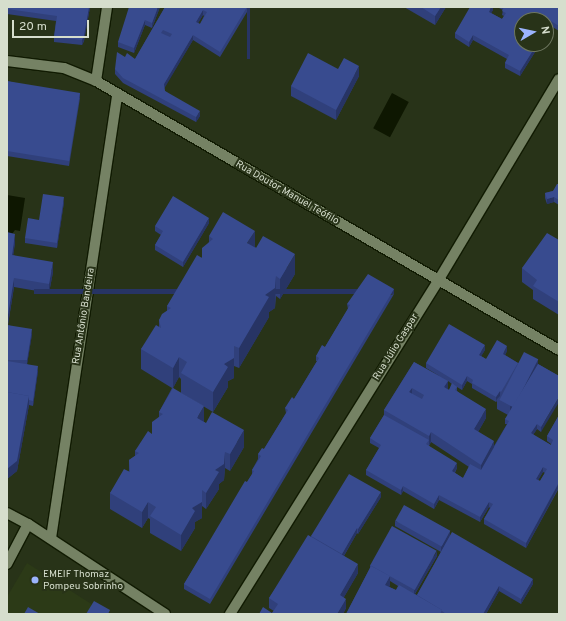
<!DOCTYPE html>
<meta charset="utf-8">
<style>
body{margin:0}
#map{position:relative;width:566px;height:621px;overflow:hidden;background:#283318;font-family:Overpass,sans-serif}
div>[style]{position:absolute}
[style*='--x']{left:calc(var(--x)*1px);top:calc(var(--y)*1px);width:calc(var(--w)*1px);rotate:calc(var(--a)*1deg)}
.built>*{inset:0;background:#2c3a17}
.water>*{inset:0;background:#0e1701;transform-origin:0 0}
.roads{filter:drop-shadow(1px 0 #111b02) drop-shadow(-1px 0 #111b02) drop-shadow(0 1px #111b02) drop-shadow(0 -1px #111b02)}
.minor>*{height:10px;margin:-5px;padding:0 5px;transform-origin:5px;border-radius:5px;background:#758264}
.wall>*{inset:0;background:#30407b}
.shaded-wall>*{inset:0;background:#273464;transform-origin:0 0}
.building>*{inset:0;background:#384b8f;transform-origin:0 0}
.dots>*{width:11px;height:11px;translate:-50% -50%;box-sizing:border-box;border:2px solid #283318;border-radius:50%}
span{translate:-50% -50%;white-space:nowrap;text-align:center;line-height:1.15;-webkit-text-stroke:4px #283318;paint-order:stroke}
.street-label{font-size:10px;color:#d6decd}
.poi-label{font-size:10px;color:#d6decd}
.left{translate:0 -50%;text-align:left}
.frame{position:absolute;inset:0;border:8px solid #d6decd;pointer-events:none}
.north{position:absolute;left:514px;top:12px;width:40px;height:40px;box-sizing:border-box;background:#283318;border:1px solid #6e7760;border-radius:50%;rotate:81deg;font-size:11px;font-weight:700;line-height:16px;text-align:center;color:#d6decd}
.north::after{content:'';display:block;margin:auto;width:14px;height:18px;background:#9bb4fd;clip-path:polygon(50% 0,100% 100%,50% 72%,0 100%)}
.scale{position:absolute;left:12px;top:20px;width:77px;height:18px;box-sizing:border-box;border:2px solid #d6decd;border-top:0;padding-left:5px;font-size:12px;line-height:14px;white-space:nowrap;color:#d6decd;-webkit-text-stroke:3px #283318;paint-order:stroke}
</style>
<div id="map">
<div class="built">
<i style="clip-path:polygon(27px 563px,107px 614px,7px 614px,7px 597px)"></i>
</div>
<div class="water">
<i style="left:392px;top:93px;width:19px;height:40px;rotate:28deg"></i>
<i style="clip-path:polygon(7px 195px,25px 198px,20px 231px,15px 230px,12px 234px,7px 233px)"></i>
</div>
<div class="roads">
<div class="minor">
<i style="--x:7;--y:61;--w:57;--a:7"></i>
<i style="--x:64;--y:68;--w:35;--a:22"></i>
<i style="--x:96;--y:81;--w:535;--a:30.16"></i>
<i style="--x:96;--y:81;--w:75;--a:-81.5"></i>
<i style="--x:7;--y:513;--w:24;--a:28"></i>
<i style="--x:28;--y:524;--w:164;--a:33.3"></i>
<i style="--x:51;--y:538;--w:449;--a:-81.5"></i>
<i style="--x:7;--y:564;--w:45;--a:-62.3"></i>
<i style="--x:230;--y:614;--w:393;--a:-58"></i>
<i style="--x:438;--y:281;--w:235;--a:-59.1"></i>
</div>
</div>
<div class="wall">
<i style="clip-path:polygon(7px 7px,90px 7px,84px 41px,82px 45px,54px 42px,54px 37px,56px 21px,7px 14px)"></i>
<i style="clip-path:polygon(160px 7px,152px 28px,145px 25px,134px 53px,118px 47px,118px 42px)"></i>
<i style="clip-path:polygon(evenodd,165px 7px,250px 7px,220px 57px,193px 40px,164px 88px,165px 91px,200px 116px,196px 122px,123px 83px,115px 74px,115px 69px,125px 57px,135px 59px,165px 7px,203px 15px,204px 16px,200px 24px,198px 23px,203px 15px)"></i>
<i style="clip-path:polygon(404px 7px,446px 7px,435px 25px)"></i>
<i style="clip-path:polygon(493px 7px,493px 10px,491px 13px,502px 19px,504px 16px,502px 15px,503px 10px,497px 7px,559px 7px,559px 31px,551px 26px,522px 44px,540px 44px,520px 76px,505px 68px,505px 63px,507px 59px,473px 40px,469px 47px,455px 38px,455px 33px)"></i>
<i style="clip-path:polygon(338px 69px,359px 76px,336px 120px,291px 96px,291px 86px)"></i>
<i style="clip-path:polygon(7px 81px,80px 98px,69px 166px,7px 156px)"></i>
<i style="clip-path:polygon(559px 184px,559px 205px,554px 202px,547px 204px,545px 198px,545px 193px,553px 191px)"></i>
<i style="clip-path:polygon(64px 202px,57px 248px,25px 243px,25px 238px)"></i>
<i style="clip-path:polygon(209px 223px,183px 267px,155px 250px,155px 245px,161px 235px,155px 231px,155px 226px)"></i>
<i style="clip-path:polygon(559px 228px,559px 315px,533px 299px,533px 290px,522px 282px,522px 268px,559px 240px)"></i>
<i style="clip-path:polygon(7px 232px,15px 243px,13px 255px,53px 272px,49px 293px,14px 287px,8px 325px,32px 334px,27px 364px,38px 371px,33px 406px,29px 405px,17px 471px,7px 479px)"></i>
<i style="clip-path:polygon(209px 236px,255px 247px,295px 274px,280px 299px,276px 296px,275px 308px,269px 312px,269px 317px,239px 368px,234px 366px,234px 378px,228px 381px,228px 387px,213px 412px,181px 393px,181px 379px,179px 377px,173px 388px,204px 422px,244px 447px,230px 471px,225px 468px,224px 480px,219px 484px,219px 489px,206px 509px,202px 506px,202px 518px,195px 522px,195px 528px,181px 551px,150px 533px,150px 519px,148px 518px,142px 528px,110px 509px,110px 493px,129px 471px,129px 460px,135px 456px,135px 451px,152px 434px,159px 417px,159px 412px,172px 388px,141px 369px,141px 349px,159px 327px,159px 320px,167px 311px,167px 306px,202px 257px,209px 242px)"></i>
<i style="clip-path:polygon(394px 294px,210px 604px,184px 589px,184px 584px,252px 474px,252px 470px,258px 459px,258px 454px,264px 449px,286px 413px,285px 408px,294px 399px,317px 361px,316px 361px,316px 356px,325px 347px,348px 309px,347px 304px)"></i>
<i style="clip-path:polygon(evenodd,485px 350px,481px 356px,486px 359px,507px 351px,505px 355px,518px 363px,538px 364px,559px 376px,541px 432px,537px 429px,533px 435px,551px 445px,551px 444px,547px 441px,547px 436px,559px 415px,559px 488px,526px 548px,484px 524px,484px 519px,490px 508px,489px 507px,480px 522px,439px 500px,434px 509px,403px 491px,401px 495px,366px 475px,366px 470px,379px 448px,370px 443px,370px 438px,384px 415px,384px 410px,414px 362px,441px 377px,426px 368px,426px 363px,485px 350px,448px 381px,452px 384px,449px 390px,448px 389px,448px 381px,485px 350px,467px 381px,472px 384px,472px 388px,496px 402px,497px 401px,497px 409px,508px 415px,505px 419px,505px 424px,507px 424px,494px 446px,478px 432px,486px 418px,457px 391px,457px 387px,462px 390px,467px 381px,485px 350px,431px 442px,469px 467px,463px 478px,455px 473px,457px 468px,429px 446px,431px 442px,485px 350px,543px 472px,545px 473px,540px 481px,538px 480px,543px 472px)"></i>
<i style="clip-path:polygon(381px 497px,358px 534px,357px 533px,344px 556px,358px 573px,344px 597px,346px 608px,343px 614px,259px 614px,272px 613px,274px 611px,269px 608px,269px 598px,311px 537px,311px 536px)"></i>
<i style="clip-path:polygon(evenodd,395px 521px,450px 536px,533px 584px,521px 604px,499px 591px,486px 614px,346px 614px,370px 568px,370px 565px,437px 556px,415px 594px,417px 595px,441px 552px,395px 526px,395px 521px,390px 581px,398px 586px,396px 590px,389px 587px,390px 581px)"></i>
</div>
<div class="shaded-wall">
<i style="clip-path:polygon(89px 7px,90px 7px,84px 41px,82px 45px,82px 40px)"></i>
<i style="clip-path:polygon(158px 7px,160px 7px,152px 28px,152px 23px)"></i>
<i style="left:247px;top:7px;width:3px;height:52px"></i>
<i style="clip-path:polygon(441px 7px,446px 7px,435px 25px,435px 16px)"></i>
<i style="clip-path:polygon(491px 7px,493px 7px,493px 10px,489px 17px,489px 12px)"></i>
<i style="clip-path:polygon(203px 10px,203px 15px,196px 27px,196px 22px)"></i>
<i style="clip-path:polygon(145px 20px,145px 25px,134px 53px,134px 48px)"></i>
<i style="clip-path:polygon(551px 21px,551px 26px,546px 34px,546px 29px)"></i>
<i style="clip-path:polygon(193px 35px,193px 40px,164px 89px,164px 84px)"></i>
<i style="clip-path:polygon(473px 35px,473px 40px,469px 47px,469px 42px)"></i>
<i style="clip-path:polygon(537px 44px,540px 44px,520px 76px,520px 71px)"></i>
<i style="clip-path:polygon(359px 66px,359px 76px,336px 120px,336px 110px)"></i>
<i style="left:80px;top:93px;width:5px;height:69px;rotate:90deg"></i>
<i style="clip-path:polygon(200px 111px,200px 116px,196px 122px,196px 117px)"></i>
<i style="clip-path:polygon(64px 197px,64px 202px,57px 248px,57px 243px)"></i>
<i style="clip-path:polygon(554px 197px,554px 202px,547px 204px,547px 199px)"></i>
<i style="clip-path:polygon(209px 218px,209px 223px,183px 267px,183px 262px)"></i>
<i style="clip-path:polygon(255px 231px,255px 251px,247px 243px)"></i>
<i style="clip-path:polygon(15px 234px,15px 243px,12px 265px,12px 255px)"></i>
<i style="clip-path:polygon(295px 254px,295px 274px,280px 299px,280px 279px)"></i>
<i style="clip-path:polygon(53px 262px,53px 272px,49px 293px,49px 284px)"></i>
<i style="clip-path:polygon(276px 276px,275px 308px,269px 312px,269px 317px,239px 368px,239px 348px,265px 295px)"></i>
<i style="clip-path:polygon(14px 278px,14px 287px,7px 330px,7px 321px)"></i>
<i style="left:394px;top:289px;width:5px;height:360px;rotate:90deg"></i>
<i style="clip-path:polygon(32px 329px,32px 334px,27px 365px,27px 360px)"></i>
<i style="clip-path:polygon(485px 345px,485px 350px,479px 360px,479px 355px)"></i>
<i style="clip-path:polygon(234px 346px,234px 378px,228px 381px,228px 387px,213px 412px,213px 392px,224px 364px)"></i>
<i style="clip-path:polygon(507px 346px,507px 351px,503px 359px,503px 354px)"></i>
<i style="clip-path:polygon(179px 357px,179px 377px,173px 388px,173px 368px)"></i>
<i style="clip-path:polygon(538px 359px,538px 369px,510px 416px,510px 407px)"></i>
<i style="clip-path:polygon(38px 366px,38px 371px,33px 406px,33px 401px)"></i>
<i style="clip-path:polygon(467px 376px,467px 381px,462px 390px,462px 385px)"></i>
<i style="clip-path:polygon(448px 381px,448px 391px,444px 387px)"></i>
<i style="clip-path:polygon(412px 388px,412px 397px,409px 392px)"></i>
<i style="clip-path:polygon(500px 391px,500px 396px,497px 399px,496px 402px,496px 397px)"></i>
<i style="clip-path:polygon(29px 396px,29px 405px,17px 471px,7px 479px,7px 469px)"></i>
<i style="clip-path:polygon(559px 397px,559px 402px,541px 432px,541px 427px)"></i>
<i style="clip-path:polygon(204px 406px,204px 423px,197px 418px)"></i>
<i style="clip-path:polygon(486px 409px,486px 418px,474px 439px,474px 429px)"></i>
<i style="clip-path:polygon(537px 424px,537px 429px,531px 438px,531px 433px)"></i>
<i style="clip-path:polygon(244px 430px,244px 447px,230px 471px,230px 454px)"></i>
<i style="clip-path:polygon(431px 432px,431px 442px,429px 445px,429px 436px)"></i>
<i style="clip-path:polygon(494px 441px,494px 451px,481px 475px,481px 465px)"></i>
<i style="clip-path:polygon(225px 452px,225px 468px,224px 480px,219px 484px,219px 489px,206px 509px,206px 493px,215px 470px)"></i>
<i style="clip-path:polygon(457px 463px,457px 468px,452px 476px,452px 471px)"></i>
<i style="clip-path:polygon(543px 467px,543px 472px,536px 484px,536px 479px)"></i>
<i style="clip-path:polygon(559px 483px,559px 487px,526px 548px,526px 543px)"></i>
<i style="clip-path:polygon(403px 486px,403px 491px,401px 495px,401px 490px)"></i>
<i style="clip-path:polygon(202px 490px,202px 518px,195px 522px,195px 528px,181px 551px,181px 535px,192px 508px)"></i>
<i style="clip-path:polygon(381px 492px,381px 497px,358px 534px,358px 529px)"></i>
<i style="clip-path:polygon(439px 495px,439px 500px,434px 509px,434px 504px)"></i>
<i style="clip-path:polygon(148px 502px,148px 518px,142px 528px,142px 512px)"></i>
<i style="clip-path:polygon(489px 502px,489px 507px,480px 522px,480px 517px)"></i>
<i style="clip-path:polygon(357px 528px,357px 533px,342px 559px,342px 554px)"></i>
<i style="clip-path:polygon(450px 531px,450px 536px,441px 552px,441px 547px)"></i>
<i style="clip-path:polygon(437px 551px,437px 556px,414px 595px,414px 590px)"></i>
<i style="clip-path:polygon(358px 564px,358px 573px,340px 604px,340px 595px)"></i>
<i style="clip-path:polygon(390px 576px,390px 586px,385px 594px,385px 585px)"></i>
<i style="clip-path:polygon(533px 579px,533px 584px,521px 604px,521px 599px)"></i>
<i style="clip-path:polygon(499px 586px,499px 591px,486px 614px,483px 614px)"></i>
<i style="clip-path:polygon(346px 599px,346px 608px,343px 614px,337px 614px)"></i>
</div>
<div class="building">
<i style="clip-path:polygon(7px 7px,89px 7px,84px 36px,82px 40px,54px 37px,57px 16px,7px 9px)"></i>
<i style="clip-path:polygon(129px 7px,158px 7px,152px 23px,145px 20px,134px 48px,118px 42px)"></i>
<i style="clip-path:polygon(evenodd,165px 7px,247px 7px,220px 52px,193px 35px,164px 84px,165px 91px,200px 111px,196px 117px,123px 78px,115px 69px,117px 52px,125px 57px,127px 53px,135px 59px,165px 7px,203px 10px,207px 12px,200px 24px,196px 22px,203px 10px,165px 7px,163px 30px,172px 34px,170px 37px,161px 33px,163px 30px)"></i>
<i style="clip-path:polygon(421px 7px,441px 7px,435px 16px)"></i>
<i style="clip-path:polygon(470px 7px,491px 7px,489px 12px,502px 19px,506px 13px,502px 11px,504px 7px,559px 7px,558px 10px,559px 11px,559px 26px,551px 21px,546px 29px,546px 20px,522px 20px,522px 44px,537px 44px,520px 71px,505px 63px,509px 55px,473px 35px,469px 42px,455px 33px)"></i>
<i style="clip-path:polygon(308px 53px,338px 69px,344px 58px,359px 66px,336px 110px,291px 86px)"></i>
<i style="clip-path:polygon(7px 81px,80px 93px,69px 161px,7px 151px)"></i>
<i style="clip-path:polygon(557px 184px,559px 184px,559px 200px,554px 197px,547px 199px,545px 193px,553px 191px)"></i>
<i style="clip-path:polygon(43px 194px,64px 197px,57px 243px,25px 238px,28px 218px,39px 220px)"></i>
<i style="clip-path:polygon(173px 196px,209px 218px,183px 262px,155px 245px,163px 231px,155px 226px)"></i>
<i style="clip-path:polygon(223px 212px,255px 231px,247px 243px,256px 248px,263px 236px,295px 254px,280px 279px,276px 276px,275px 288px,265px 295px,269px 297px,239px 348px,234px 346px,234px 358px,224px 364px,228px 367px,213px 392px,181px 373px,187px 362px,179px 357px,173px 368px,141px 349px,156px 325px,161px 328px,159px 320px,162px 314px,171px 308px,167px 306px,197px 255px,202px 258px,202px 248px,213px 239px,209px 236px)"></i>
<i style="clip-path:polygon(7px 232px,15px 234px,12px 255px,53px 262px,49px 284px,14px 278px,7px 321px,7px 275px,8px 268px,7px 268px)"></i>
<i style="clip-path:polygon(547px 233px,559px 240px,559px 302px,533px 286px,537px 280px,522px 268px)"></i>
<i style="clip-path:polygon(368px 274px,394px 289px,210px 599px,184px 584px,245px 481px,247px 482px,254px 471px,252px 470px,261px 456px,258px 454px,262px 448px,264px 449px,288px 410px,285px 408px,292px 397px,294px 399px,319px 358px,316px 356px,322px 345px,325px 347px,350px 305px,347px 304px)"></i>
<i style="clip-path:polygon(449px 324px,485px 345px,479px 355px,486px 359px,497px 340px,507px 346px,503px 354px,518px 363px,501px 392px,500px 391px,496px 397px,472px 383px,473px 380px,467px 376px,462px 385px,426px 363px)"></i>
<i style="clip-path:polygon(7px 325px,32px 329px,27px 360px,7px 360px)"></i>
<i style="left:524px;top:352px;width:16px;height:54px;rotate:27deg"></i>
<i style="clip-path:polygon(7px 361px,38px 366px,33px 401px,29px 400px,29px 396px,7px 392px)"></i>
<i style="clip-path:polygon(evenodd,414px 362px,448px 381px,444px 387px,449px 390px,452px 383px,457px 387px,455px 390px,486px 409px,474px 429px,494px 441px,481px 465px,431px 432px,429px 436px,384px 410px,414px 362px,412px 388px,424px 395px,422px 399px,409px 392px,412px 388px)"></i>
<i style="clip-path:polygon(evenodd,538px 364px,559px 376px,559px 397px,541px 427px,537px 424px,531px 433px,551px 445px,553px 440px,547px 436px,559px 415px,559px 482px,526px 543px,484px 519px,493px 504px,489px 502px,480px 517px,439px 495px,434px 504px,403px 486px,401px 490px,366px 470px,381px 445px,370px 438px,384px 415px,429px 440px,426px 444px,457px 463px,452px 471px,463px 478px,470px 464px,481px 470px,509px 421px,505px 419px,538px 364px,543px 467px,547px 469px,540px 481px,536px 479px,543px 467px)"></i>
<i style="clip-path:polygon(173px 388px,204px 406px,197px 418px,206px 423px,212px 412px,244px 430px,230px 454px,225px 452px,224px 464px,215px 470px,219px 472px,206px 493px,202px 490px,202px 502px,192px 508px,195px 511px,181px 535px,150px 516px,156px 507px,148px 502px,142px 512px,110px 493px,124px 469px,130px 472px,129px 460px,139px 453px,135px 451px,148px 431px,152px 434px,152px 422px,163px 414px,159px 412px)"></i>
<i style="clip-path:polygon(7px 392px,29px 396px,17px 461px,7px 469px)"></i>
<i style="clip-path:polygon(349px 474px,381px 492px,358px 529px,357px 528px,342px 554px,311px 536px)"></i>
<i style="left:404px;top:505px;width:53px;height:18px;rotate:29deg"></i>
<i style="left:392px;top:526px;width:51px;height:45px;rotate:29deg"></i>
<i style="clip-path:polygon(452px 532px,533px 579px,521px 599px,499px 586px,483px 614px,446px 614px,442px 611px,442px 610px,417px 595px)"></i>
<i style="clip-path:polygon(308px 535px,358px 564px,340px 595px,346px 599px,337px 614px,259px 614px,263px 607px,272px 613px,278px 604px,269px 598px)"></i>
<i style="clip-path:polygon(371px 566px,390px 576px,385px 585px,396px 590px,399px 585px,442px 610px,440px 614px,346px 614px)"></i>
<i style="clip-path:polygon(94px 601px,110px 610px,108px 614px,86px 614px)"></i>
<i style="clip-path:polygon(28px 607px,40px 614px,24px 614px)"></i>
</div>
<div class="dots">
<i style="left:35px;top:580px;background:#9bb4fd"></i>
</div>
<div class="street-label">
<span style="left:287px;top:193px;rotate:30deg">Rua Doutor Manuel Teófilo</span>
<span style="left:84px;top:316px;rotate:-81deg">Rua Antônio Bandeira</span>
<span style="left:396px;top:347px;rotate:-58deg">Rua Júlio Gaspar</span>
</div>
<div class="poi-label">
<span class="left" style="left:43px;top:580px">EMEIF Thomaz<br>Pompeu Sobrinho</span>
</div>
<div class="frame"></div>
<div class="north">N</div>
<div class="scale">20 m</div>
</div>
